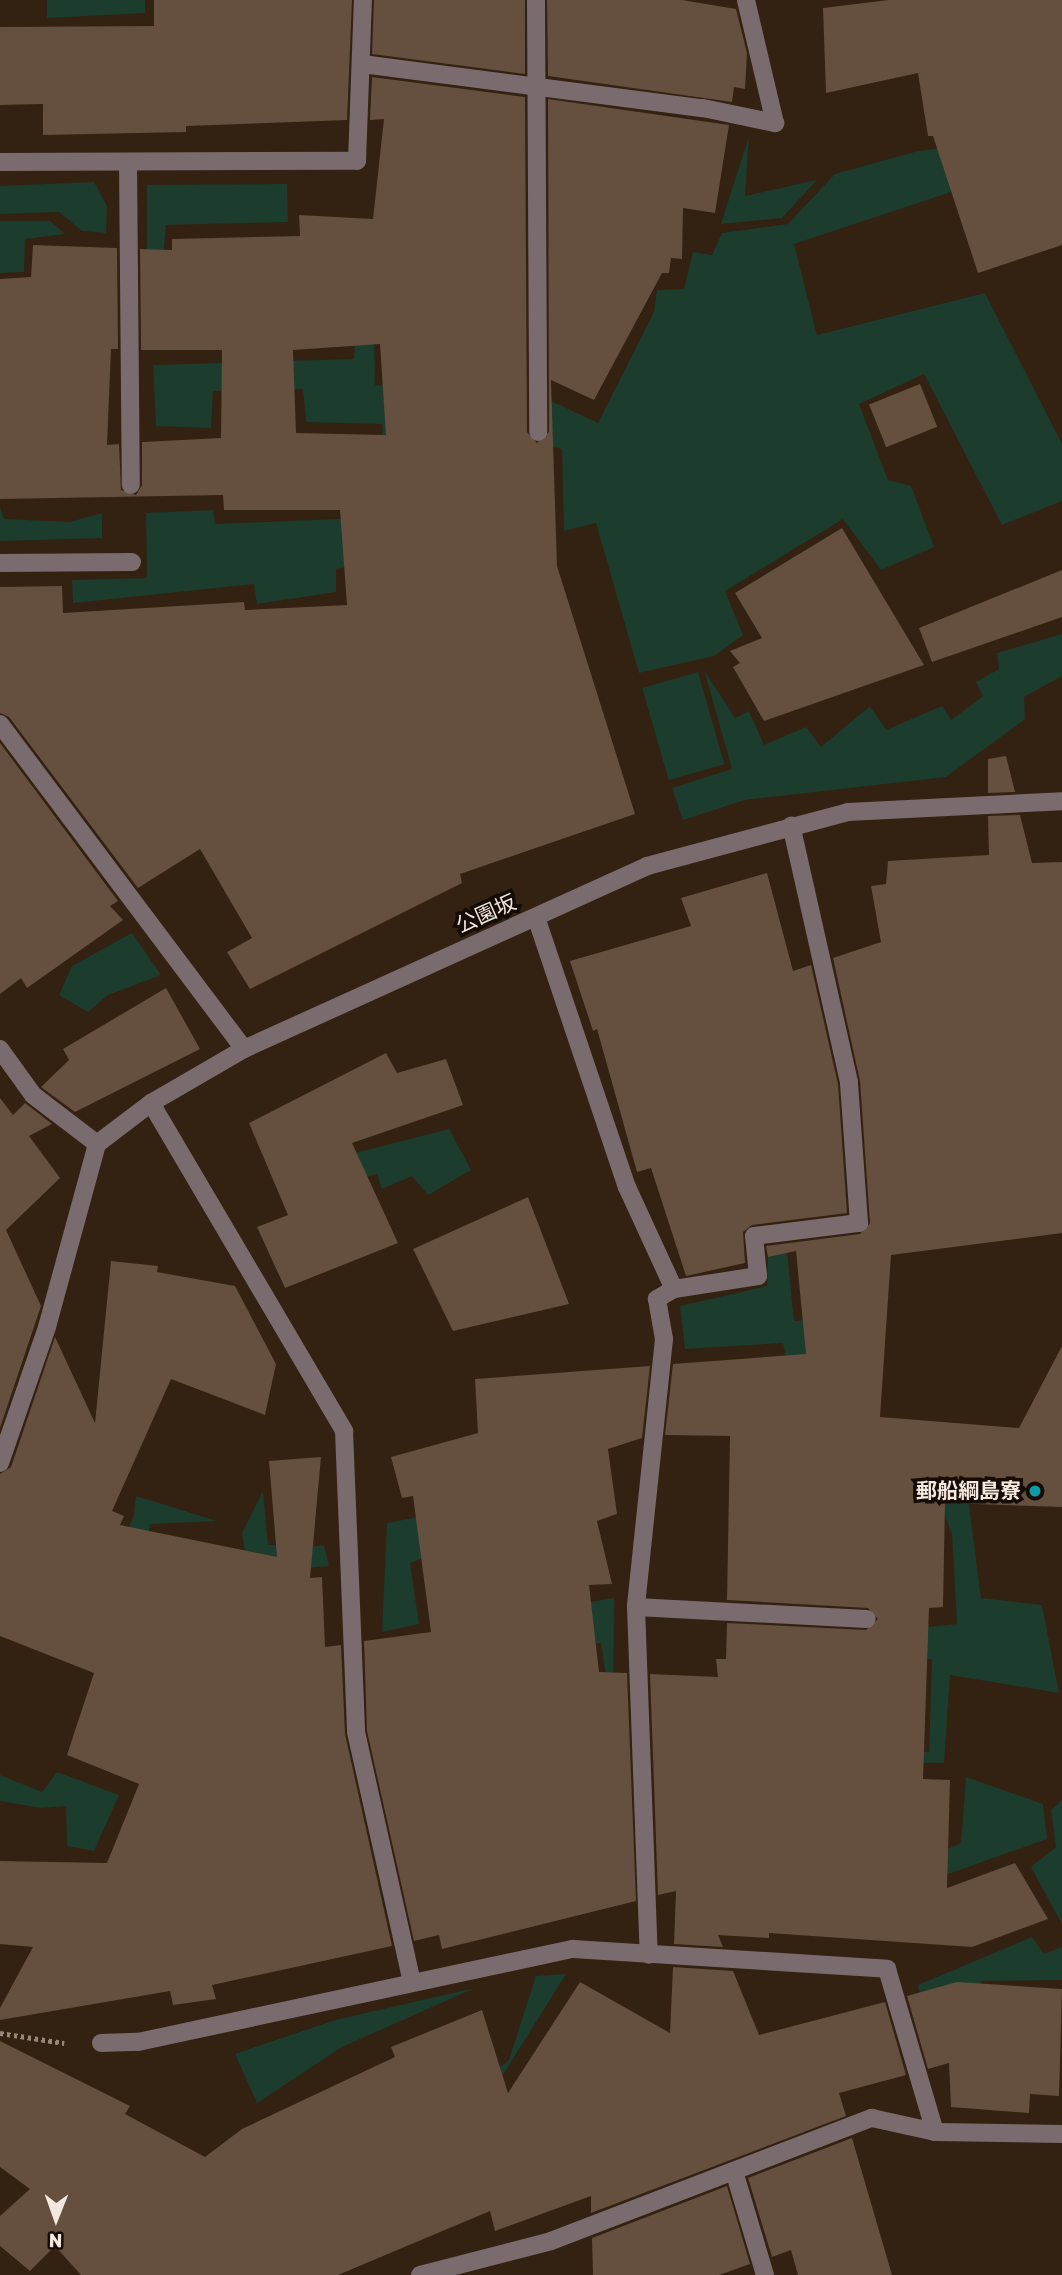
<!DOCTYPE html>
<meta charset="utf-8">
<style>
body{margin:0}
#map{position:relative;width:1062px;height:2275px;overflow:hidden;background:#332111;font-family:Rubik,"Noto Sans JP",sans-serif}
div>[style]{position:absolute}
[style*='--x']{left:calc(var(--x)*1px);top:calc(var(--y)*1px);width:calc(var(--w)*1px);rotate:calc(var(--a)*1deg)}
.green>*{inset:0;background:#1c3c2d;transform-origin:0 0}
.building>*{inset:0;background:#654f3e;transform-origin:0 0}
.path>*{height:4.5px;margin-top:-2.25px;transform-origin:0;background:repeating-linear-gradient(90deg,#96877a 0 3.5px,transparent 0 7px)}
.minor>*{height:18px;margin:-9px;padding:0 9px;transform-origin:9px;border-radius:9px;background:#7a6c6e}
.dots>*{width:19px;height:19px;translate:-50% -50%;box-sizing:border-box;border:4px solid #150c06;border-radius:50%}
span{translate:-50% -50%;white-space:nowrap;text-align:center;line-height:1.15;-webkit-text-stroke:7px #150c06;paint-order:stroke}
.street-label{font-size:21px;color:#f4e7dd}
.poi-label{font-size:21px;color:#f4e7dd;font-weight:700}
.right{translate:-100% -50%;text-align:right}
.north{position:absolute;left:21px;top:2184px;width:70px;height:70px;-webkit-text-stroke:5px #150c06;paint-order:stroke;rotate:181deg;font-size:19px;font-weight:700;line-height:28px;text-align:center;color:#f4e7dd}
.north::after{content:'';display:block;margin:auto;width:24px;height:32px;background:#f4e7dd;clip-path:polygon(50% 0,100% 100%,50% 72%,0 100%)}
</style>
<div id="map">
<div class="green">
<i style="clip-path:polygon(47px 0,145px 0,145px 13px,47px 18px)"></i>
<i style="clip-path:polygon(749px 136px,745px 196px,817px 180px,782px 218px,721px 224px)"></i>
<i style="clip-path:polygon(973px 144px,1054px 158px,794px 244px,817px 335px,985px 293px,1062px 444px,1062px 501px,1002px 525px,924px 374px,859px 404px,888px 480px,911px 486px,934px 547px,881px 570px,843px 519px,725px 591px,743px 635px,714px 656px,639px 673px,596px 523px,564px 531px,562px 449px,549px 446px,549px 400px,598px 423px,654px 312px,657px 290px,684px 289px,693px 252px,712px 255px,722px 233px,788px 224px,835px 174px,918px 151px)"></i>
<i style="clip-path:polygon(94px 182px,107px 206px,106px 233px,82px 231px,59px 212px,0 214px,0 186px)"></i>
<i style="clip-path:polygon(287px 184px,288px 222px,166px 225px,161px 279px,147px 278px,147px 185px)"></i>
<i style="clip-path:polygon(0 221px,50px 221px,65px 234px,25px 239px,24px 272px,0 273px)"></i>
<i style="clip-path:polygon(373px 294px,375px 385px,422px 388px,385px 465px,382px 424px,306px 422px,303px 389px,213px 391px,211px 428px,156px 426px,153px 365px,354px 359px,358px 295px)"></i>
<i style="clip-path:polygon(0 507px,4px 519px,70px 522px,102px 513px,102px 538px,0 541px)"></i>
<i style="clip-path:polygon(213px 510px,215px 524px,388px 517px,404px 554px,336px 569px,336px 592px,257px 604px,254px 584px,73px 603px,72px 580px,147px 578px,146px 513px)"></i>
<i style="clip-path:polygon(1062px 634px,1062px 676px,1024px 697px,1025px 719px,946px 777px,745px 800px,683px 820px,672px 788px,732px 769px,704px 670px,735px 718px,749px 711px,764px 745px,806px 727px,821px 747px,870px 706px,886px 730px,942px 706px,951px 720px,983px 696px,976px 682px,999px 669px,997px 653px)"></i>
<i style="left:698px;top:672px;width:96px;height:58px;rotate:74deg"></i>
<i style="clip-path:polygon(132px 933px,161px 975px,108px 995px,88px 1012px,59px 995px,72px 966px)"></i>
<i style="clip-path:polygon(449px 1129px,471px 1170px,428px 1195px,412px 1176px,382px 1189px,377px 1174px,310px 1193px,297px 1168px)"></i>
<i style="clip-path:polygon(787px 1250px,794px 1321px,825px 1319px,822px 1349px,806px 1353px,810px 1377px,791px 1381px,783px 1343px,685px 1349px,680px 1306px,767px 1286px,768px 1254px)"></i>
<i style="clip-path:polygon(263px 1491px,268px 1545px,324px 1546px,329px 1566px,248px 1573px,242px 1533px)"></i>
<i style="clip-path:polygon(967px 1491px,981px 1598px,1042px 1605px,1059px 1693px,950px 1675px,944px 1763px,676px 1759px,777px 1741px,929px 1752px,932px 1659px,853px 1660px,856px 1634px,957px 1624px,952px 1535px,945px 1515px,856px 1511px)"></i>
<i style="clip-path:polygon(136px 1496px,217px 1521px,150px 1524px,136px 1614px,98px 1599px,134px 1515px)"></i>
<i style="clip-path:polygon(449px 1511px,428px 1556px,410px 1563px,419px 1624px,382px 1632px,387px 1523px)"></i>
<i style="clip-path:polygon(614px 1598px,613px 1720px,601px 1643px,509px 1656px,503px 1617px)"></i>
<i style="clip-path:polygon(57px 1772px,119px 1795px,94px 1851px,67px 1846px,66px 1806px,41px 1808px,0 1801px,0 1775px,42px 1792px)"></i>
<i style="clip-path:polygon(966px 1777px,1043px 1804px,1047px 1839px,900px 1891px,918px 1862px,961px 1843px)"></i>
<i style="clip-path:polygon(1062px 1800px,1062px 1924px,1031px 1867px,1056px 1847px,1051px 1810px)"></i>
<i style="clip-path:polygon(1032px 1937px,1044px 1954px,1062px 1947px,1062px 1980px,981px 1981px,978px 1993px,925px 2016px,918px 1985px)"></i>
<i style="clip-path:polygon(566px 1974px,489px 2097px,472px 2089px,509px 2060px,536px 1976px)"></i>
<i style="clip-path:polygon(475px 1988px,342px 2047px,257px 2103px,235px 2054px,335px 2020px)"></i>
</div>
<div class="building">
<i style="clip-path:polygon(154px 0,352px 0,347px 120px,186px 126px,186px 132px,43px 135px,43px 104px,0 105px,0 27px,154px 26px)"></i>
<i style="clip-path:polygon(374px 0,525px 0,525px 74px,372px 54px)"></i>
<i style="clip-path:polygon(547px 0,682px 0,736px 9px,747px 53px,745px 89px,734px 87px,732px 102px,548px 76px)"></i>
<i style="clip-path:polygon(889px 0,1062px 0,1062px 245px,978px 273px,933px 136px,928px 136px,918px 73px,826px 93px,823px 8px)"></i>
<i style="clip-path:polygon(evenodd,372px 77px,525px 97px,527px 432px,537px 443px,549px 432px,548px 99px,729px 125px,715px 213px,683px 208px,682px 259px,671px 258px,669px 273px,662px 273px,594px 400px,551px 380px,557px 566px,635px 814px,460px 874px,462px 883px,250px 989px,227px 952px,252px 938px,200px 849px,138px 888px,9px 717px,0 713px,0 587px,62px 586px,63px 613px,244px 602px,245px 610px,347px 605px,340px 510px,224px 510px,223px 495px,0 499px,0 279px,31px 277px,33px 245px,117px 248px,118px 349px,111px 349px,107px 445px,119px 444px,121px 490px,136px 495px,142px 485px,142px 442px,221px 438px,222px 350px,141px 350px,140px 249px,172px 250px,172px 239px,300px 236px,299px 215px,373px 219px,384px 119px,370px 120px,372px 77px,380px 344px,386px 435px,296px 433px,293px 350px,380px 344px)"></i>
<i style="left:920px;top:384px;width:46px;height:55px;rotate:68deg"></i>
<i style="clip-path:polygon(842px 528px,924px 665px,764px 721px,733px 667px,740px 663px,730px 651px,762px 638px,735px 593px)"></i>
<i style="clip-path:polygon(1062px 570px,1062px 617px,932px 662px,919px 628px)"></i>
<i style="clip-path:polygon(0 743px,118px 901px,110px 906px,123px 920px,27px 988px,21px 978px,0 994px)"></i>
<i style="clip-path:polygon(1006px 756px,1015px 792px,988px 793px,988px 759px)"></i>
<i style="clip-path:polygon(1020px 815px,1032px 863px,1062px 862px,1062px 1233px,891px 1255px,880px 1417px,1019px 1428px,1062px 1346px,1062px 1507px,945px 1503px,943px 1607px,929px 1608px,923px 1779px,950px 1780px,947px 1888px,1015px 1863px,1048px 1919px,972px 1947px,769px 1933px,769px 1938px,718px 1935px,723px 1947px,674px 1944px,676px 1891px,658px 1895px,650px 1674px,718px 1677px,716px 1659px,726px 1659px,727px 1623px,866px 1630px,878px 1619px,868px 1608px,727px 1600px,730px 1436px,665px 1435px,673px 1364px,806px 1354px,796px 1251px,768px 1257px,766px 1246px,860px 1234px,870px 1223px,860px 1081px,833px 958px,881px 942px,871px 886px,886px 884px,888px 861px,989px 855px,988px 816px)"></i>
<i style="clip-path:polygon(767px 873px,793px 971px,811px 965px,838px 1084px,847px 1213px,752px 1225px,743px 1232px,745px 1263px,686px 1276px,651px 1168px,637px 1172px,597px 1029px,593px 1031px,570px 961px,691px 926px,681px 898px)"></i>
<i style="clip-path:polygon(166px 988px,200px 1049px,75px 1112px,41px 1087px,69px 1060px,63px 1049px)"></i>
<i style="clip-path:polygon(386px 1053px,397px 1073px,446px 1059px,463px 1105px,352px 1143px,398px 1243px,285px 1288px,257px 1227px,288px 1215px,249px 1123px)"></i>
<i style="clip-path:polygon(0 1098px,13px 1115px,25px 1103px,52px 1124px,29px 1136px,60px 1178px,6px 1230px,41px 1306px,0 1428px)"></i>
<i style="clip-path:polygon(528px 1197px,569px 1304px,453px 1331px,413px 1249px)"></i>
<i style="clip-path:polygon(111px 1261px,158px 1266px,157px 1272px,235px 1286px,276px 1364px,265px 1415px,171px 1379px,112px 1511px,124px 1516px,120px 1525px,277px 1557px,269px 1461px,321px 1457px,310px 1578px,322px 1577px,325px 1647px,341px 1645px,345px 1734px,392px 1946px,212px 1985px,216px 1999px,173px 2005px,170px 1991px,0 2020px,0 2008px,33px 1947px,0 1944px,0 1861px,107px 1863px,139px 1784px,67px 1755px,94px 1673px,0 1636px,0 1474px,11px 1467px,55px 1337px,95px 1423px)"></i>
<i style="clip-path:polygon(650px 1366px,642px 1438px,608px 1449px,617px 1514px,597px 1521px,612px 1584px,589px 1585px,599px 1672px,627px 1673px,636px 1901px,442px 1949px,439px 1935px,414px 1941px,367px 1731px,364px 1641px,431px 1632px,413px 1496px,402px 1498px,391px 1457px,478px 1433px,475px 1379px)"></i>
<i style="clip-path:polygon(673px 1967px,733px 1971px,759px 2035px,885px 2002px,906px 2075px,839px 2093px,846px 2116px,591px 2213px,591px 2196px,495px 2231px,490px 2211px,338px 2275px,81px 2275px,55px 2246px,30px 2271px,0 2246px,0 2216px,30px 2189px,0 2167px,0 2041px,130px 2106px,125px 2114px,205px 2157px,242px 2129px,395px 2057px,391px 2047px,482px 2010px,508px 2093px,580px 1982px,670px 2033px)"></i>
<i style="clip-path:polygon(957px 1982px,1062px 1989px,1059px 2096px,1030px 2094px,1029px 2113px,951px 2107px,949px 2063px,928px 2069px,907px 1996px)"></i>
<i style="clip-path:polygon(852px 2138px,892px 2275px,798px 2275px,791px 2250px,772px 2257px,748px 2178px)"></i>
<i style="clip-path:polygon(727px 2186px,750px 2264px,719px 2275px,593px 2275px,592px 2238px)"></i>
</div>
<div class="path">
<i style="--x:0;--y:2033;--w:65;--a:8.9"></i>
</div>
<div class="minor">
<i style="--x:536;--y:0;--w:432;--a:89.7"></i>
<i style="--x:362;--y:64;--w:344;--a:7.4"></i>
<i style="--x:703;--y:108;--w:74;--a:11.8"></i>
<i style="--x:775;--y:123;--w:126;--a:-103.3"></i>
<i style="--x:0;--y:162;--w:357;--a:-0.2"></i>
<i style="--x:357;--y:161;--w:161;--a:-87.9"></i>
<i style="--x:128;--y:162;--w:323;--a:89.5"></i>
<i style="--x:0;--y:563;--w:132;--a:-0.4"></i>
<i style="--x:0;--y:724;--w:406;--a:53.1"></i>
<i style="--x:536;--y:917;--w:285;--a:71.4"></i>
<i style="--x:627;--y:1187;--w:112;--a:65.3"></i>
<i style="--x:674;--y:1289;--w:20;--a:150"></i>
<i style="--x:657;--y:1299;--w:41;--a:80.1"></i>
<i style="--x:664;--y:1339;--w:269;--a:96"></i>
<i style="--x:636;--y:1607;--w:348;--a:87.9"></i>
<i style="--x:0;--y:1049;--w:57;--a:54.3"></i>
<i style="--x:33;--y:1095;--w:81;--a:37.4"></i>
<i style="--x:151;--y:1103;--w:381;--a:59.5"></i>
<i style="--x:344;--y:1431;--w:301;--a:87.7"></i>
<i style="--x:356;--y:1732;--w:257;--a:77.4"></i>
<i style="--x:97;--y:1144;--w:68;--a:-37.2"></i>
<i style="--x:151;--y:1103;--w:108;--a:-30.1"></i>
<i style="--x:244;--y:1049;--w:443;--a:-24.4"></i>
<i style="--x:647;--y:866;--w:208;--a:-15"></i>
<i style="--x:848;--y:812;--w:214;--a:-2.9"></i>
<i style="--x:674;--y:1289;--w:85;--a:-8.8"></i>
<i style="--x:758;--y:1276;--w:40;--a:-95.7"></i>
<i style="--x:754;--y:1236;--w:106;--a:-7.1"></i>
<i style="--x:859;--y:1223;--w:141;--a:-94.1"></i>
<i style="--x:849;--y:1082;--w:263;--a:-102.7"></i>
<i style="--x:0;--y:1463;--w:144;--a:-70.9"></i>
<i style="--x:47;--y:1327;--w:190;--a:-74.7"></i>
<i style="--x:636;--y:1607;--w:231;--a:3"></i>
<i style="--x:101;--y:2043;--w:37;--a:-2"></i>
<i style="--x:138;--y:2042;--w:445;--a:-12.1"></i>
<i style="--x:573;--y:1949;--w:315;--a:3.6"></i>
<i style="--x:887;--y:1969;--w:170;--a:73.6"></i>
<i style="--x:734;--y:2171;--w:109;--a:73.4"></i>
<i style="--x:420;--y:2275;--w:135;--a:-14.5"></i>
<i style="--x:551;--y:2241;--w:344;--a:-21"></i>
<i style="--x:872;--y:2118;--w:65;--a:12.5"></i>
<i style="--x:935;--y:2132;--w:127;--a:0.9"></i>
</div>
<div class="dots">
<i style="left:1035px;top:1491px;background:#0f9aa8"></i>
</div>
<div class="street-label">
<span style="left:486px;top:914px;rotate:-24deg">公園坂</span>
</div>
<div class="poi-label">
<span class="right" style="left:1021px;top:1491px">郵船綱島寮</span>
</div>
<div class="north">N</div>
</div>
